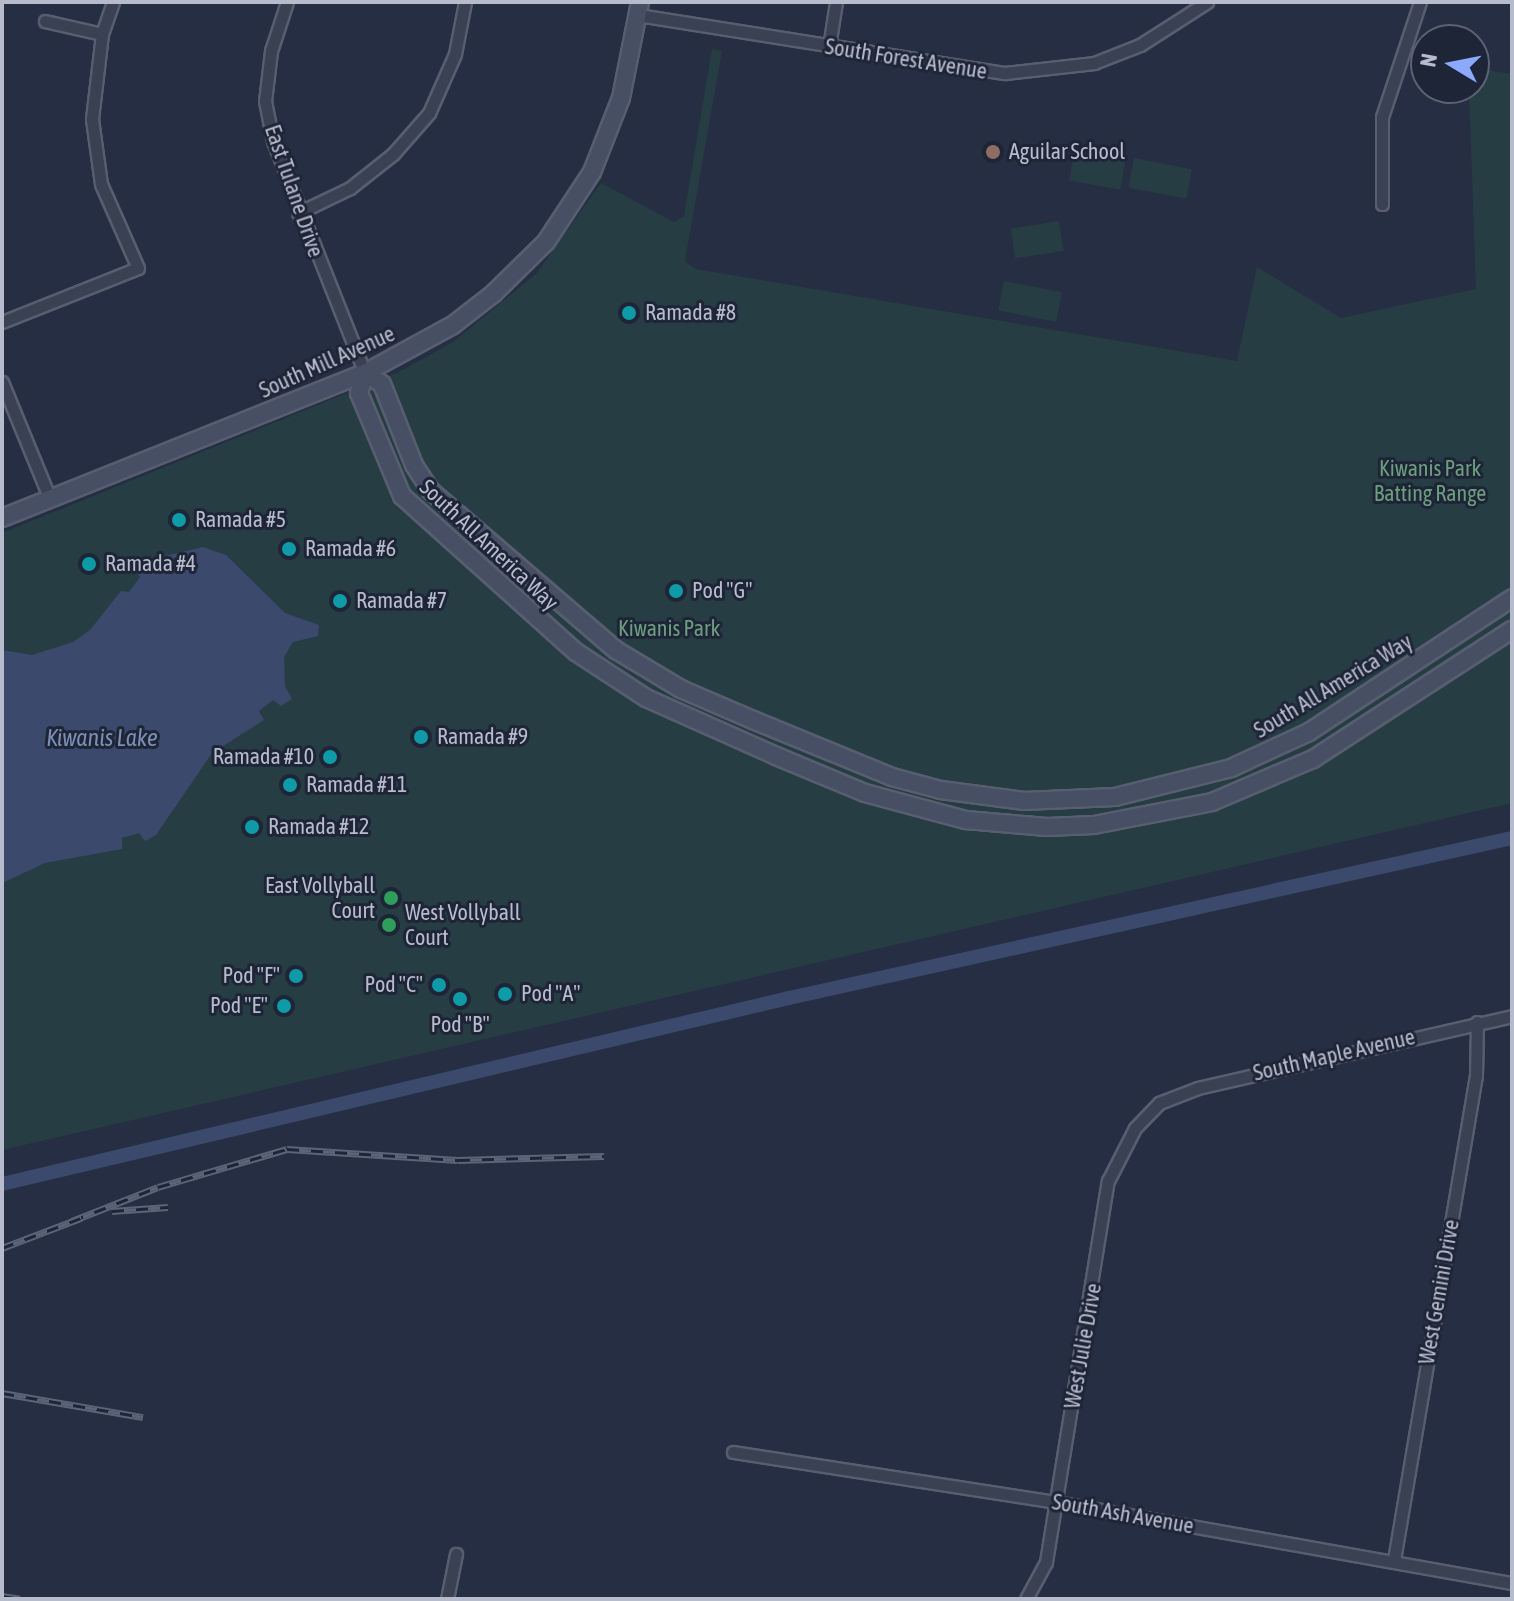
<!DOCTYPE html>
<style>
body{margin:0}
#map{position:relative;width:1514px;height:1601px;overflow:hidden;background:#252e43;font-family:"Asap Condensed",sans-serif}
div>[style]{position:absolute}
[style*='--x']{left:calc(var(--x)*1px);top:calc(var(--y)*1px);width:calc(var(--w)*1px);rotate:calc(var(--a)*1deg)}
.green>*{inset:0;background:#273d44;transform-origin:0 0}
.water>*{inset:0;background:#3a496c}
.canal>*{height:14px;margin:-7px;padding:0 7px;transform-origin:7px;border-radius:7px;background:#3a496c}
.roads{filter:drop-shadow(2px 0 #575e6f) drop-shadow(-2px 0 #575e6f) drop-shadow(0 2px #575e6f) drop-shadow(0 -2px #575e6f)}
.street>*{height:11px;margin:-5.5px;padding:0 5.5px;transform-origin:5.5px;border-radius:5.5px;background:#394152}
.secondary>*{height:16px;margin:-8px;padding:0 8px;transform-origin:8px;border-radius:8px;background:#474f65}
.rail>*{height:7px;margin-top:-3.5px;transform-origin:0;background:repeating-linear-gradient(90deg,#1e2537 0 12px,#5b6479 0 24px);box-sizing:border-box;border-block:2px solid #5b6479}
.dots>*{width:22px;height:22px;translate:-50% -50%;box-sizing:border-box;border:4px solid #1e2537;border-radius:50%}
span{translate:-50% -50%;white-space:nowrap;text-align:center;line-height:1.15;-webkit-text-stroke:6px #1e2537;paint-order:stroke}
.street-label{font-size:22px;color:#b6bccc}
.poi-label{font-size:22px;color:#b6bccc}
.left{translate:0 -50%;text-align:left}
.right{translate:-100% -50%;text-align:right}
.park-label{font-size:22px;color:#6c9e7e}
.water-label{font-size:24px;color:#7c8eb4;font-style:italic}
.frame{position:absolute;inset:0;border:4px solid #b6bccc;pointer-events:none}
.north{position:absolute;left:1410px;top:24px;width:80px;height:80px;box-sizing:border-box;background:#1e2537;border:2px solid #5b6173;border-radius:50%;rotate:280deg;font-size:22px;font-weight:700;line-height:32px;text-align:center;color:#b6bccc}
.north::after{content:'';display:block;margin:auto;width:28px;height:36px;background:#8ba9fd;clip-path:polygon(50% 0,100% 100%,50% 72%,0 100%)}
</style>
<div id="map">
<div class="green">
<i style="clip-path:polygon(712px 49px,722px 51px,685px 261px,696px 269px,1237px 361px,1257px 267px,1341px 318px,1476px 289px,1469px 88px,1474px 88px,1474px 68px,1512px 74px,1512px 803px,2px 1150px,2px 533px,399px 372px,453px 342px,537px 273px,601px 183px,674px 222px,684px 216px)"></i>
<i style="left:1075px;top:147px;width:52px;height:34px;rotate:10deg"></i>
<i style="left:1134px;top:158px;width:59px;height:30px;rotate:11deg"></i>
<i style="left:1059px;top:221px;width:30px;height:49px;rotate:81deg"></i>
<i style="left:1004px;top:281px;width:59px;height:30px;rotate:11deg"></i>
</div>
<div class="water">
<i style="clip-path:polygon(203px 547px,226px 555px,285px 613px,319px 625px,318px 636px,293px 642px,284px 657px,285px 686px,292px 699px,281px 706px,273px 700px,259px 711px,264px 720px,212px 753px,156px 835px,145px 841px,139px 833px,122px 838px,122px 849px,45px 863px,2px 883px,2px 650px,32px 655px,73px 642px,90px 630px,121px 591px,129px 592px,140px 577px,135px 570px,148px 560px)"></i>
</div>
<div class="canal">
<i style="--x:2;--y:1184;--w:809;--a:-13.3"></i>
<i style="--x:789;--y:998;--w:740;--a:-12.48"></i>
</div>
<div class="roads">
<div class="street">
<i style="--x:287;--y:2;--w:52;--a:108.1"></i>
<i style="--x:271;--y:51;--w:50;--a:96.8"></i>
<i style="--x:265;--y:101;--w:41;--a:78.7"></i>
<i style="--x:273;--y:141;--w:250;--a:68.4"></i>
<i style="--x:638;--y:15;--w:372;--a:9"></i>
<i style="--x:1005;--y:73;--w:90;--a:-6.4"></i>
<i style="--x:1094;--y:63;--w:49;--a:-21.4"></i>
<i style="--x:1140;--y:45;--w:80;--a:-32.7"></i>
<i style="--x:45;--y:21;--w:58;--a:12.8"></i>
<i style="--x:829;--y:47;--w:46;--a:-81.2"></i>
<i style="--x:1382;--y:204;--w:87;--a:-90"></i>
<i style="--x:1382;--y:117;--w:121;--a:-71.7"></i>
<i style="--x:298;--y:213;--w:58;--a:-25.7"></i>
<i style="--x:350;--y:188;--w:55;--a:-38.3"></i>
<i style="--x:393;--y:154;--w:55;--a:-48.7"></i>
<i style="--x:429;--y:113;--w:64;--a:-66.2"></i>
<i style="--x:455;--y:54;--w:53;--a:-79.1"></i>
<i style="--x:2;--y:322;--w:146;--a:-21.7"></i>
<i style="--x:138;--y:268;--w:92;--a:-113.8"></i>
<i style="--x:101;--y:184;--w:66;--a:-97.9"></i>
<i style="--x:92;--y:119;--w:86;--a:-83.3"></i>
<i style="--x:102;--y:34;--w:34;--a:-71"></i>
<i style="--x:2;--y:382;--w:126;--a:67.7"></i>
<i style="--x:733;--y:1452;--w:327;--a:8.8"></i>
<i style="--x:1056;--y:1502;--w:463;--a:10.1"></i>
<i style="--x:1394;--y:1560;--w:491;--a:-80.4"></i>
<i style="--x:1476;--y:1076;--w:54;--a:-88.9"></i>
<i style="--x:447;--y:1599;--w:46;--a:-78.7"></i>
<i style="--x:1026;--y:1599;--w:42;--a:-61.6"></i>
<i style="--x:1046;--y:1562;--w:386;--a:-80.8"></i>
<i style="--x:1108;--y:1181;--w:59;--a:-63"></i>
<i style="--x:1135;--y:1128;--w:35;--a:-46"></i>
<i style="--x:1159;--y:1103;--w:42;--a:-21"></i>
<i style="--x:1198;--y:1088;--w:322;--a:-12.9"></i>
</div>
<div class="secondary">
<i style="--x:365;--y:373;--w:21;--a:107"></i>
<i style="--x:359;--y:393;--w:112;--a:67.3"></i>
<i style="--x:402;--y:496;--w:234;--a:41.9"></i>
<i style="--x:576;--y:652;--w:84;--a:33.3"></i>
<i style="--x:646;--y:698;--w:142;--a:24"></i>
<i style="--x:776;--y:756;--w:96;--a:22.6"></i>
<i style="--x:865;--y:793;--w:105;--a:15"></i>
<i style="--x:966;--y:820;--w:81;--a:4.9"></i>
<i style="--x:1047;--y:827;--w:47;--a:-2.4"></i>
<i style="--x:1094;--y:825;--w:120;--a:-11"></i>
<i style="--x:1212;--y:802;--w:110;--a:-23.1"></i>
<i style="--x:1313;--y:759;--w:237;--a:-33"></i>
<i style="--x:365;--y:373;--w:20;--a:33"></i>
<i style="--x:382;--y:384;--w:87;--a:68.4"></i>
<i style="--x:414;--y:465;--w:31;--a:57"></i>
<i style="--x:431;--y:491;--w:244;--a:40.7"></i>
<i style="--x:616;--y:650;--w:76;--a:31"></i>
<i style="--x:681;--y:689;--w:78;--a:23.3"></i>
<i style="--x:753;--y:720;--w:150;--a:22.3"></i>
<i style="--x:892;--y:777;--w:51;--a:14.9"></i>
<i style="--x:941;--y:790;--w:84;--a:7.5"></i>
<i style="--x:1024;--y:801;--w:91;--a:-2.5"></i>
<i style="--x:1115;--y:797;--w:120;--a:-14"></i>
<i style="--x:1231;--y:768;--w:86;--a:-24.8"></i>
<i style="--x:1309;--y:732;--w:243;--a:-33.4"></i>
<i style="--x:2;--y:518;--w:391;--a:-21.8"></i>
<i style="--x:365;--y:373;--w:100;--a:-28.6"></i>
<i style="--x:453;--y:325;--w:51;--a:-37.8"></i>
<i style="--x:493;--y:294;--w:74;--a:-44.5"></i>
<i style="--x:546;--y:242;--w:84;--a:-56.7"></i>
<i style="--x:592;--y:172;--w:79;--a:-68.6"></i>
<i style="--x:621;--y:98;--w:98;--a:-78.8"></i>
</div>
</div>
<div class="rail">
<i style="--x:112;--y:1211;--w:56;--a:-4.1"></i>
<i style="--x:72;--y:1221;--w:92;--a:-21.6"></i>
<i style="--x:158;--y:1187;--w:134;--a:-16.4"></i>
<i style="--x:287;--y:1149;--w:171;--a:3.7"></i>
<i style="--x:458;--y:1160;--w:146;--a:-1.6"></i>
<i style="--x:2;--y:1248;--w:85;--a:-20.8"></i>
<i style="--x:2;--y:1393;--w:143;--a:9.7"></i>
<i style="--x:2;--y:1596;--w:18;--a:9"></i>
</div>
<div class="dots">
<i style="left:993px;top:152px;background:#8d6e63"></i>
<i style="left:629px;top:313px;background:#0f9aa8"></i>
<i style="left:179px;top:520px;background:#0f9aa8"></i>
<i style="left:289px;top:549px;background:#0f9aa8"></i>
<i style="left:89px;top:564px;background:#0f9aa8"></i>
<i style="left:676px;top:591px;background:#0f9aa8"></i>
<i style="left:340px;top:601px;background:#0f9aa8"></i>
<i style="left:421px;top:737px;background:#0f9aa8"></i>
<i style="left:330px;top:757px;background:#0f9aa8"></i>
<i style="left:290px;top:785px;background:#0f9aa8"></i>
<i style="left:252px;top:827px;background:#0f9aa8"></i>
<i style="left:391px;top:898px;background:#2e9e5b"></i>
<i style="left:389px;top:925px;background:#2e9e5b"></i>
<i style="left:296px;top:976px;background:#0f9aa8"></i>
<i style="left:439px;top:985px;background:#0f9aa8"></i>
<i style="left:505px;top:994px;background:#0f9aa8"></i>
<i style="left:460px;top:999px;background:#0f9aa8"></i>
<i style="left:284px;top:1006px;background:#0f9aa8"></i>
</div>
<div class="street-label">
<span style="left:906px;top:59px;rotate:9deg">South Forest Avenue</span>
<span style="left:294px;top:191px;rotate:71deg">East Tulane Drive</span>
<span style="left:327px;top:362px;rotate:-24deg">South Mill Avenue</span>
<span style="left:489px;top:545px;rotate:43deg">South All America Way</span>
<span style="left:1333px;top:686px;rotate:-31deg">South All America Way</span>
<span style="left:1334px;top:1055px;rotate:-13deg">South Maple Avenue</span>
<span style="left:1439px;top:1292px;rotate:-80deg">West Gemini Drive</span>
<span style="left:1083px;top:1346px;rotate:-80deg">West Julie Drive</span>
<span style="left:1123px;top:1514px;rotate:10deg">South Ash Avenue</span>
</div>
<div class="poi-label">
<span class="left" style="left:1009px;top:152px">Aguilar School</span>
<span class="left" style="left:645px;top:313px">Ramada #8</span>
<span class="left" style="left:195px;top:520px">Ramada #5</span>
<span class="left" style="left:305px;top:549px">Ramada #6</span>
<span class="left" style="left:105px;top:564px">Ramada #4</span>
<span class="left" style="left:692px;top:591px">Pod "G"</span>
<span class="left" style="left:356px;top:601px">Ramada #7</span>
<span class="left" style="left:437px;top:737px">Ramada #9</span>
<span class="right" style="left:314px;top:757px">Ramada #10</span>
<span class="left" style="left:306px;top:785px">Ramada #11</span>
<span class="left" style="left:268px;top:827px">Ramada #12</span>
<span class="right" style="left:375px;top:898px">East Vollyball<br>Court</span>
<span class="left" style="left:405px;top:925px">West Vollyball<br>Court</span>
<span class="right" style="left:280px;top:976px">Pod "F"</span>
<span class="right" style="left:423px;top:985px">Pod "C"</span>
<span class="left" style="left:521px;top:994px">Pod "A"</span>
<span class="right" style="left:268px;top:1006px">Pod "E"</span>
<span style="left:460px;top:1025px">Pod "B"</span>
</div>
<div class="park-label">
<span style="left:1430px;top:481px">Kiwanis Park<br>Batting Range</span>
<span style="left:669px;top:629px">Kiwanis Park</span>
</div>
<div class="water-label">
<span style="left:102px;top:738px">Kiwanis Lake</span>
</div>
<div class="frame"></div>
<div class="north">N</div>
</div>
